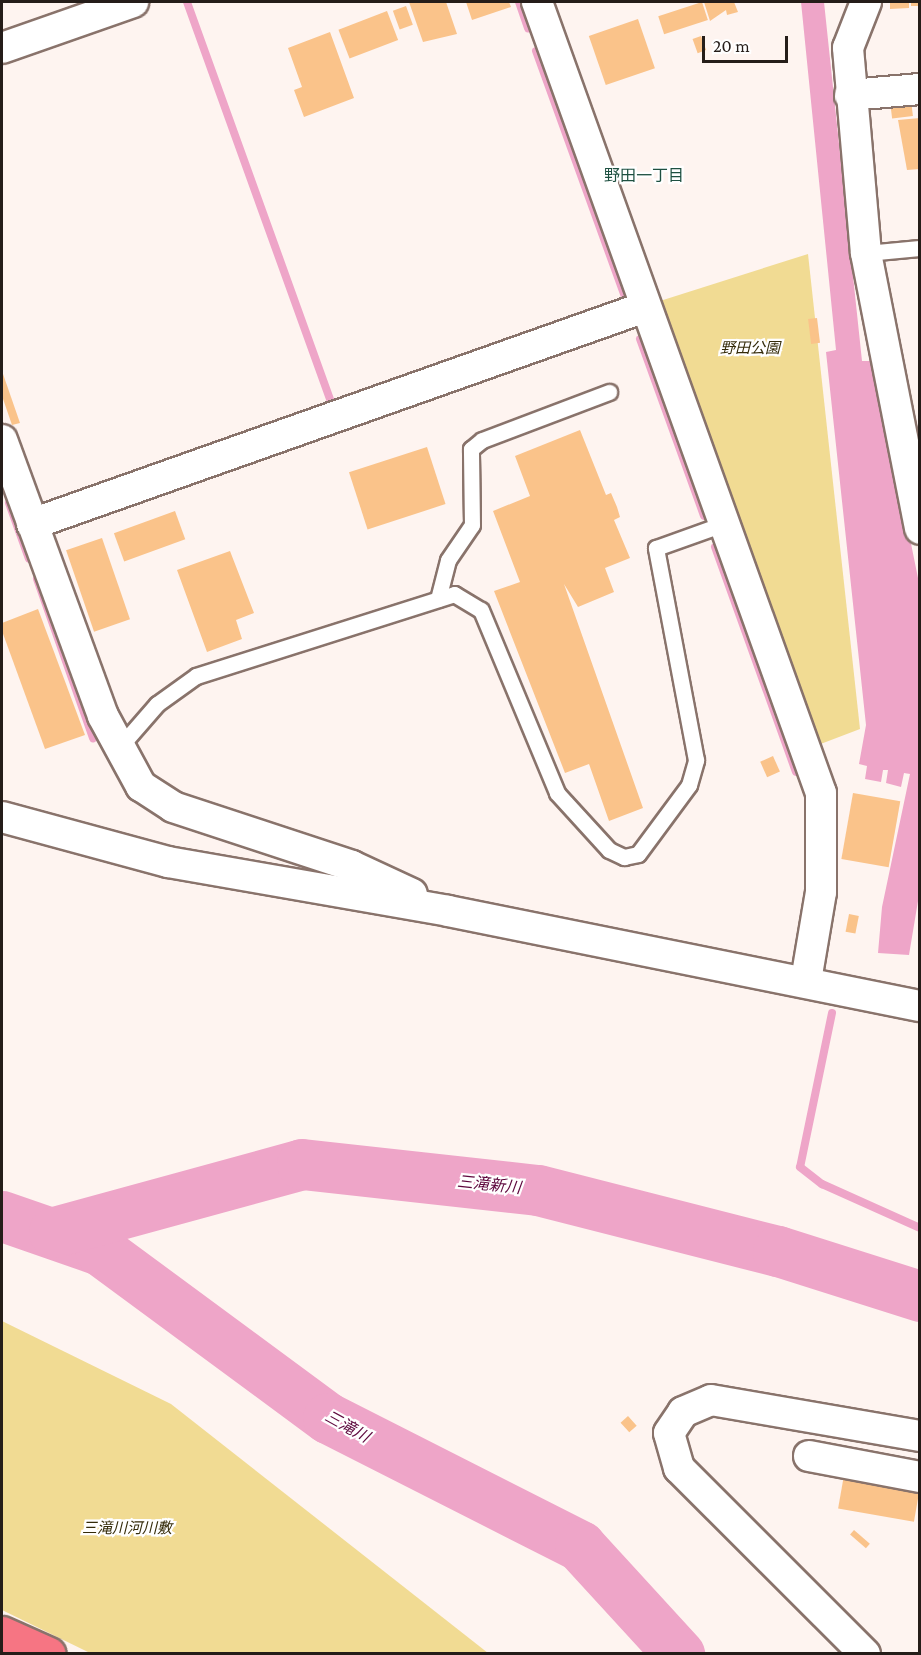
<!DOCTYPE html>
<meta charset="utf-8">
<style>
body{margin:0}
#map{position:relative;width:921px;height:1655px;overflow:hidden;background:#fef4f0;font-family:"Crimson Pro","Noto Sans JP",serif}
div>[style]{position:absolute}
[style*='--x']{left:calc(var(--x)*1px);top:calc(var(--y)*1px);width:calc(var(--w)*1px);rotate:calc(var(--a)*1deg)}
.green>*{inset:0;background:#f1db93}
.water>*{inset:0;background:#eea5c8}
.stream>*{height:8px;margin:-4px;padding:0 4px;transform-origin:4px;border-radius:4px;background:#eea5c8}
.river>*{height:51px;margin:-25.5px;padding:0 25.5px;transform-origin:25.5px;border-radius:25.5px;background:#eea5c8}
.building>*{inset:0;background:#fac38a;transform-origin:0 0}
.roads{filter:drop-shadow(2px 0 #89736b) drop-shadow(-2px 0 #89736b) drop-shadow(0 2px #89736b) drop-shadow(0 -2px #89736b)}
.lane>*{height:15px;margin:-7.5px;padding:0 7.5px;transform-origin:7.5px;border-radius:7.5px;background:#fff}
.street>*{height:30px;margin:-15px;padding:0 15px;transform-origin:15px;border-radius:15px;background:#fff}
.highway>*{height:33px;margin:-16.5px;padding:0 16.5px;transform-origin:16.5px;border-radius:16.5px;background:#f67583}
span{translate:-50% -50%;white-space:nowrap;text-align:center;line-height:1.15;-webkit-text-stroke:4.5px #fff;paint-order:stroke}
.park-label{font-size:15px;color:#342b09;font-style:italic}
.neighbourhood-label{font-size:16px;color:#1e5041}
.water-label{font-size:16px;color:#5d073d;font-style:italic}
.frame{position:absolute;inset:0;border:3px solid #251d19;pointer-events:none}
.scale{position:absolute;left:702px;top:36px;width:86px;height:27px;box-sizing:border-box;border:3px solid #251d19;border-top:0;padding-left:8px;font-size:18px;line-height:21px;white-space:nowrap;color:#251d19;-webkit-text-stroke:4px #fff;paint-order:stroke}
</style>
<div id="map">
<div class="green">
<i style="clip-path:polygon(808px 254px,860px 729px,818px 745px,660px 301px)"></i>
<i style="clip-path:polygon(2px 1321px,171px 1404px,488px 1653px,90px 1653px,2px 1610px)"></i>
</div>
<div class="water">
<i style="clip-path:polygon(801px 2px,824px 2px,862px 361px,874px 361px,919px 583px,920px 889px,909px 955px,878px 953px,882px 907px,910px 774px,904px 773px,901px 787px,886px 783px,888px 770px,883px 770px,881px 782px,865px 779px,867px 766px,859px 764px,866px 725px,826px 352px,836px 350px)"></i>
</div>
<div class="stream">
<i style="--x:187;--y:2;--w:427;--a:70.2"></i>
<i style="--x:519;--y:2;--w:28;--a:71"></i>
<i style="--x:536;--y:51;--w:268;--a:70.1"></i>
<i style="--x:640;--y:339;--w:188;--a:70.1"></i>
<i style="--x:9;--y:503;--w:59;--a:70.3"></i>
<i style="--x:715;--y:547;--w:239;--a:70.2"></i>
<i style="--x:37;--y:579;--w:169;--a:70.6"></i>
<i style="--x:832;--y:1013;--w:157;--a:101.7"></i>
<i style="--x:800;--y:1167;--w:28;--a:38"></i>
<i style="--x:822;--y:1184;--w:107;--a:24.2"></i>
</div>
<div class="river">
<i style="--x:2;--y:1216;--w:104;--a:19.1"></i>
<i style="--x:100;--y:1250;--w:283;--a:36.4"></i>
<i style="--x:328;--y:1418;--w:283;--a:26.9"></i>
<i style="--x:580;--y:1546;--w:147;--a:47.5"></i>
<i style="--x:54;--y:1232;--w:257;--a:-15.3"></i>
<i style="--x:302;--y:1164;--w:237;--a:6.3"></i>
<i style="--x:538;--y:1190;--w:248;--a:14.3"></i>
<i style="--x:778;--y:1251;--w:149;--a:17.6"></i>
</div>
<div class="building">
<i style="clip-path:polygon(409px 2px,446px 2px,457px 34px,423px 42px)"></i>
<i style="clip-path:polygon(466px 2px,509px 2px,511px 7px,472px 20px)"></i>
<i style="left:702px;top:2px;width:19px;height:46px;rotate:72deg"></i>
<i style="clip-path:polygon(704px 2px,734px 2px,738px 12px,727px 15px,726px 10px,710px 21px)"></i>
<i style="clip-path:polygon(890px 2px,909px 2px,909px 8px,890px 9px)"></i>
<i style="left:911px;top:2px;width:9px;height:4px"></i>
<i style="left:406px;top:6px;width:20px;height:14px;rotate:70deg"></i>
<i style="left:387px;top:11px;width:31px;height:52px;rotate:69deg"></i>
<i style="left:638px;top:19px;width:52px;height:52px;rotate:71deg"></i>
<i style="clip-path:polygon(330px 32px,354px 98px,304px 117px,294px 90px,302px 87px,288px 48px)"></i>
<i style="left:701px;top:36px;width:15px;height:9px;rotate:70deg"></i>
<i style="left:911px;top:100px;width:16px;height:21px;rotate:83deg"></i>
<i style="clip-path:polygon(920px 118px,920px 169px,907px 170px,898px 120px)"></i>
<i style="left:817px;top:318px;width:25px;height:9px;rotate:83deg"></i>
<i style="clip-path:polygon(2px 371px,20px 423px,12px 425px,2px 396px)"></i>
<i style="clip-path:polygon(580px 430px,606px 495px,611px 493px,617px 507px,620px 517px,614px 520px,630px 558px,605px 568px,614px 592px,578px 607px,564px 584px,643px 808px,609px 821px,589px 764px,565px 773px,494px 591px,520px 582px,493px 511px,530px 496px,515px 456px)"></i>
<i style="left:427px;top:447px;width:60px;height:82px;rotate:72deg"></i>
<i style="left:175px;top:511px;width:30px;height:65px;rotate:70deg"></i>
<i style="left:102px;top:538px;width:86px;height:38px;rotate:71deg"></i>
<i style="clip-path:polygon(230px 551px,254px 613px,236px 620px,242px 639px,207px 652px,177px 570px)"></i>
<i style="clip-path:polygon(38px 609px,85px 735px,45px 749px,2px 631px,2px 623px)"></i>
<i style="left:773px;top:756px;width:17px;height:14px;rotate:66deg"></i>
<i style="left:853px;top:793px;width:48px;height:67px;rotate:10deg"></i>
<i style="left:849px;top:914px;width:10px;height:18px;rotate:11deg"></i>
<i style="left:628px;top:1416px;width:13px;height:10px;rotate:48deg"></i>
<i style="left:844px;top:1475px;width:77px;height:34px;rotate:10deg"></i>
<i style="left:854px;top:1530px;width:21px;height:6px;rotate:41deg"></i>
</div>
<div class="roads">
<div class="lane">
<i style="--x:866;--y:253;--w:54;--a:-5.3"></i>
<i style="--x:438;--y:599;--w:40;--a:-75.6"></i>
<i style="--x:448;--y:560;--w:42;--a:-55.6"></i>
<i style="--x:472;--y:525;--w:76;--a:-90.8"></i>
<i style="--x:471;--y:449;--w:14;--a:-39"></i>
<i style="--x:482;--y:440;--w:136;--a:-20.7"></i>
<i style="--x:117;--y:750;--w:61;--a:-49"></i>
<i style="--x:157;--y:704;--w:48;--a:-35.7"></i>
<i style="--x:196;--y:676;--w:271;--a:-17.6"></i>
<i style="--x:454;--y:594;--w:31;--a:31"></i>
<i style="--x:481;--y:610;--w:198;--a:67.4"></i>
<i style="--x:557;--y:793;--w:77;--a:47.6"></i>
<i style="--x:609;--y:850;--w:17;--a:25"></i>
<i style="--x:624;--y:857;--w:14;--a:-12"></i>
<i style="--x:638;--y:854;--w:86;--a:-53.5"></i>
<i style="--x:689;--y:785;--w:26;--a:-74"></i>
<i style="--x:696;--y:760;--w:216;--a:-100.7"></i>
<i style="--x:656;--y:548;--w:71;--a:-19.7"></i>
</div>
<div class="street">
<i style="--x:537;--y:2;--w:840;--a:70.25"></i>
<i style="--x:821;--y:793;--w:99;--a:90"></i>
<i style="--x:821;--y:892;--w:90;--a:99.6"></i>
<i style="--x:866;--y:2;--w:49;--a:111.4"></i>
<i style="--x:848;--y:48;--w:206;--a:85"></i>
<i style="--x:866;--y:253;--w:281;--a:78.9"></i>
<i style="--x:2;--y:48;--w:139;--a:-19.3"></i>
<i style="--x:850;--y:95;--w:70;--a:-4.9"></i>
<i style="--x:2;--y:440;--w:294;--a:69.9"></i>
<i style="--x:103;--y:716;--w:80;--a:61.5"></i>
<i style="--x:141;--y:786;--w:38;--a:33"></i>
<i style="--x:173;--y:807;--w:188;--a:18.2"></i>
<i style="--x:352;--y:866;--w:66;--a:25"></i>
<i style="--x:32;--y:524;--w:650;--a:-19.49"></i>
<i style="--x:2;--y:817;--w:172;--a:15.2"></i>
<i style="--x:168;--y:862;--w:284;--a:9.9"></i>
<i style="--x:448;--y:911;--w:481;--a:11.4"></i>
<i style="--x:809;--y:1456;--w:113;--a:10.7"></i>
<i style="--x:865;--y:1654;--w:263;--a:-135"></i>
<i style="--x:679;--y:1468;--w:36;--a:-106"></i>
<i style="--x:669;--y:1433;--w:25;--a:-56"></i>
<i style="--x:683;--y:1412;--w:30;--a:-23"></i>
<i style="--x:711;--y:1400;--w:212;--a:9.8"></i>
</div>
<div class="highway">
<i style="--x:2;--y:1633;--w:51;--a:24.1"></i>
</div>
</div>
<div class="park-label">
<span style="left:750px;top:349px">野田公園</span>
<span style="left:127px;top:1529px">三滝川河川敷</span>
</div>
<div class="neighbourhood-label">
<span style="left:644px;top:176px">野田一丁目</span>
</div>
<div class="water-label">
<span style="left:489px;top:1185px;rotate:6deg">三滝新川</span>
<span style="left:347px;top:1427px;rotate:29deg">三滝川</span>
</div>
<div class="frame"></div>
<div class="scale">20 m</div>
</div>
